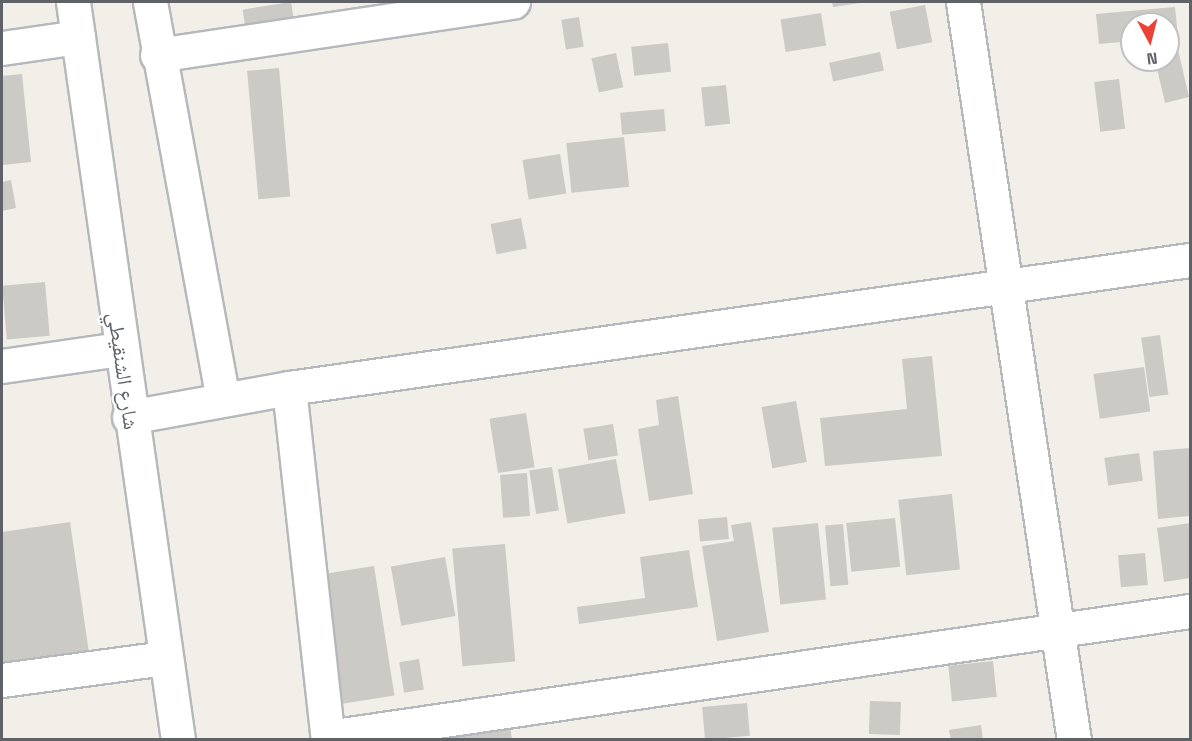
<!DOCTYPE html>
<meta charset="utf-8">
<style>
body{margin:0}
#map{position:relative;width:1192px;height:741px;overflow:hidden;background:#f1efe8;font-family:"Space Grotesk","Noto Naskh Arabic",sans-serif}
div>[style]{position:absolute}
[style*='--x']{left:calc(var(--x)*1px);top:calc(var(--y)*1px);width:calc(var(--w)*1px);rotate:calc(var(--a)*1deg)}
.building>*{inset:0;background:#cccac5;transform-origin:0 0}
.roads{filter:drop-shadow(2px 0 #b5b8bc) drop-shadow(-2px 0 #b5b8bc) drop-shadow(0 2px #b5b8bc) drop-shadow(0 -2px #b5b8bc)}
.minor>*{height:33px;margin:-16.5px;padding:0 16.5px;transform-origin:16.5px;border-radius:16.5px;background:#fff}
span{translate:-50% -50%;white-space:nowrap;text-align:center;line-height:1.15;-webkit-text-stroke:4.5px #fff;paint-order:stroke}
.street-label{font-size:21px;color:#5f6368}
.frame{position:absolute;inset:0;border:3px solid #5f6368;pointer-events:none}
.north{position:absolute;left:1120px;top:12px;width:60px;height:60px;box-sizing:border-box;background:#fff;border:2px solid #bfc1c3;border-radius:50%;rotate:173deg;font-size:16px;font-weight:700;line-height:24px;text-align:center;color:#5f6368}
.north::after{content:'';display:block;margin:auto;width:21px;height:27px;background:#ea4335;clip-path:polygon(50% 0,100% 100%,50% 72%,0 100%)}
</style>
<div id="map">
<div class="building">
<i style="left:291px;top:2px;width:18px;height:49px;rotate:81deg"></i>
<i style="clip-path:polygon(832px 2px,860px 2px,860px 3px,833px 7px)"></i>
<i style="left:925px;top:5px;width:38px;height:36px;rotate:79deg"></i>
<i style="clip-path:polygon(1175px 7px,1178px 37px,1168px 38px,1168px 24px,1132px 24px,1132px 41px,1099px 44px,1096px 14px)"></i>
<i style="left:821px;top:13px;width:33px;height:41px;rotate:81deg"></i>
<i style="left:579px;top:17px;width:30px;height:18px;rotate:81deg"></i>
<i style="clip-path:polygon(1176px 41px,1189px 97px,1165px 103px,1155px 60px,1168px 60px,1168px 43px)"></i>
<i style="left:668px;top:43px;width:29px;height:37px;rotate:84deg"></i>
<i style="left:880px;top:52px;width:19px;height:52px;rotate:78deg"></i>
<i style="left:616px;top:53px;width:35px;height:25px;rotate:78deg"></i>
<i style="left:279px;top:68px;width:129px;height:32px;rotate:85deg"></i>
<i style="clip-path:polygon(22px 74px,31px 162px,2px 165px,2px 76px)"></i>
<i style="left:1119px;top:79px;width:50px;height:25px;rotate:83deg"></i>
<i style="left:726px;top:85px;width:39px;height:25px;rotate:84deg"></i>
<i style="left:664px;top:109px;width:22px;height:44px;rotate:85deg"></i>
<i style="left:624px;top:137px;width:50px;height:58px;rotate:84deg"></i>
<i style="left:560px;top:154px;width:40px;height:38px;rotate:81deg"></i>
<i style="clip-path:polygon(11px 180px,16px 208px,2px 211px,2px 182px)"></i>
<i style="left:521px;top:218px;width:31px;height:31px;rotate:79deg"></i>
<i style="left:45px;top:282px;width:54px;height:43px;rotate:85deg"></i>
<i style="left:1160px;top:335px;width:60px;height:19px;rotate:82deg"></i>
<i style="clip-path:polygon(932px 356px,942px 456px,825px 466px,820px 418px,907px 409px,902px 359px)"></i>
<i style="left:1144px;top:367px;width:45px;height:51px;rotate:82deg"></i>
<i style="clip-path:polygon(678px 396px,693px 494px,649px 501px,638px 429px,659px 425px,656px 400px)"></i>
<i style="left:796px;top:401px;width:62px;height:35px;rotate:80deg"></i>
<i style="left:526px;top:413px;width:55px;height:37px;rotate:81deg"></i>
<i style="left:613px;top:424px;width:32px;height:30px;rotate:81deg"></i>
<i style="clip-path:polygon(1190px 448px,1190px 516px,1158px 519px,1153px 451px)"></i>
<i style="left:1139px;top:453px;width:28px;height:35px;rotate:82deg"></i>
<i style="left:616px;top:459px;width:55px;height:59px;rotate:80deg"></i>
<i style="left:552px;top:467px;width:44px;height:23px;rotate:81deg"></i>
<i style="left:527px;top:473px;width:43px;height:27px;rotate:86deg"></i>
<i style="left:952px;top:494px;width:76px;height:54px;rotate:84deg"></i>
<i style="left:727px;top:517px;width:22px;height:29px;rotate:85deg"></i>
<i style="left:895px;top:518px;width:49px;height:49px;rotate:84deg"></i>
<i style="clip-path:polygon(70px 522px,89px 653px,2px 666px,2px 532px)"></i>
<i style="clip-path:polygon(751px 522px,769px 632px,717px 641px,702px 546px,734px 541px,731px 525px)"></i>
<i style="left:818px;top:523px;width:77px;height:46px;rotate:84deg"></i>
<i style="clip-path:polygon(1190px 523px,1190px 578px,1164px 582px,1157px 528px)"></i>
<i style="left:843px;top:524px;width:61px;height:18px;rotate:85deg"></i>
<i style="left:505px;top:544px;width:118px;height:53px;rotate:85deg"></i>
<i style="clip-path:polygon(689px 550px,698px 607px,579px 624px,577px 607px,645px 598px,640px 557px)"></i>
<i style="left:1145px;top:553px;width:32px;height:27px;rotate:85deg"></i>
<i style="left:445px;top:557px;width:60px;height:55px;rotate:80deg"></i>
<i style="left:374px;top:566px;width:131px;height:56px;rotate:81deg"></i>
<i style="left:419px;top:659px;width:31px;height:20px;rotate:81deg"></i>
<i style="left:993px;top:661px;width:36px;height:45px;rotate:84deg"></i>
<i style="left:870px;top:701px;width:31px;height:33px;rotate:2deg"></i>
<i style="left:747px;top:703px;width:33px;height:45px;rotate:85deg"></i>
<i style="clip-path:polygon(509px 717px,512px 740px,427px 740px,425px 729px)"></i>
<i style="clip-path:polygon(981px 725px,983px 740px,951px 740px,949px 730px)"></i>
</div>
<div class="roads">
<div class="minor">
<i style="--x:73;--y:2;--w:745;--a:81.9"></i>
<i style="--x:150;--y:2;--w:404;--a:79.6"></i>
<i style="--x:963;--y:2;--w:746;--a:81.45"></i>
<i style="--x:2;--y:48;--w:77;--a:-8.2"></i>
<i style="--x:157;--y:55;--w:360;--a:-8.5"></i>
<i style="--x:2;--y:366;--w:119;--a:-8.2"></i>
<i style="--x:289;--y:388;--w:354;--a:83.7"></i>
<i style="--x:129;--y:417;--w:163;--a:-10.3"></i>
<i style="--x:289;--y:388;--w:910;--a:-8.09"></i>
<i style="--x:2;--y:680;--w:164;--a:-7.7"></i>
<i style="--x:328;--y:737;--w:871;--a:-8.32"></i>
</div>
</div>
<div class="street-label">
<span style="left:123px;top:371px;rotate:82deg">شارع الشنقيطي</span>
</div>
<div class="frame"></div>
<div class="north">N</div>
</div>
